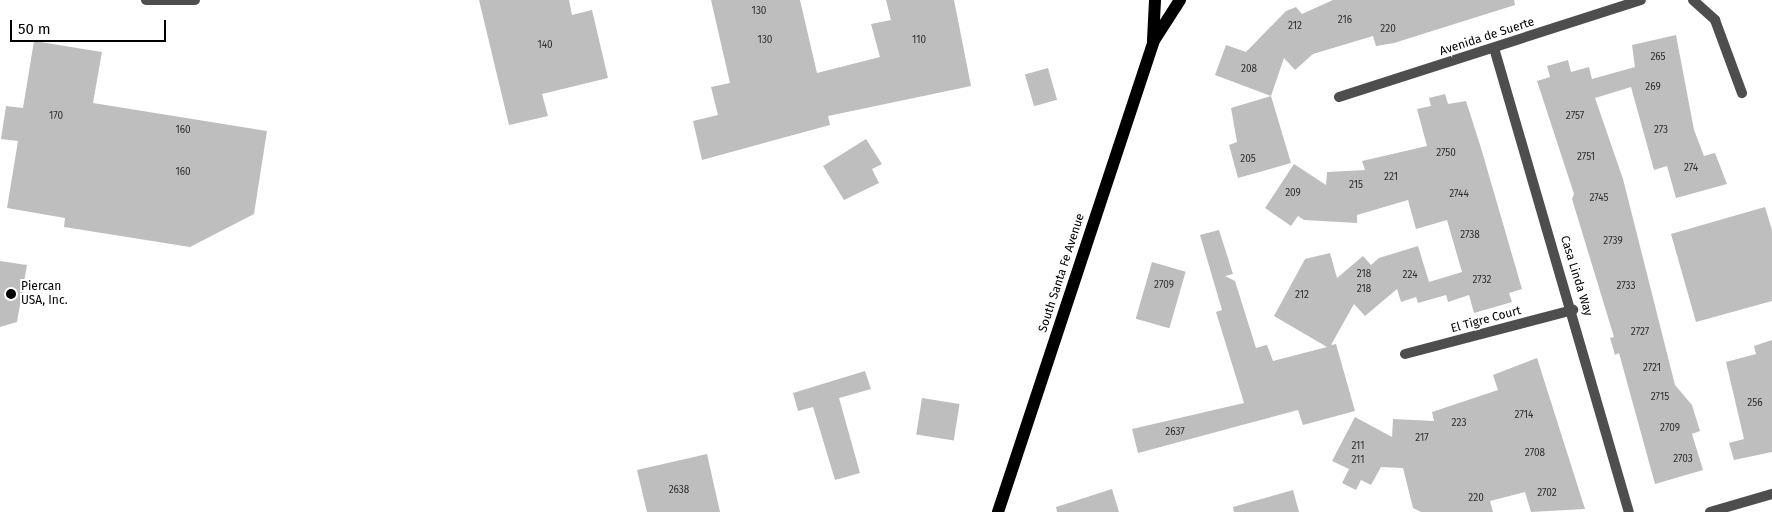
<!DOCTYPE html>
<style>
body{margin:0}
#map{position:relative;width:1772px;height:512px;overflow:hidden;background:#fff;font-family:"Fira Sans",sans-serif}
div>[style]{position:absolute}
[style*='--x']{left:calc(var(--x)*1px);top:calc(var(--y)*1px);width:calc(var(--w)*1px);rotate:calc(var(--a)*1deg)}
.building>*{inset:0;background:#bebebe;transform-origin:0 0}
.minor>*{height:10px;margin:-5px;padding:0 5px;transform-origin:5px;border-radius:5px;background:#4e4e4e}
.tertiary>*{height:10px;margin:-5px;padding:0 5px;transform-origin:5px;border-radius:5px;background:#4e4e4e}
.primary>*{height:12px;margin:-6px;padding:0 6px;transform-origin:6px;border-radius:6px;background:#000}
.dots>*{width:14px;height:14px;translate:-50% -50%;box-sizing:border-box;border:2px solid #fff;border-radius:50%}
span{translate:-50% -50%;white-space:nowrap;text-align:center;line-height:1.15;-webkit-text-stroke:4px #fff;paint-order:stroke}
.number-label{font-size:10px;color:#303030}
.number-label span{-webkit-text-stroke-width:0}
.street-label{font-size:12px;color:#000}
.poi-label{font-size:12px;color:#000}
.left{translate:0 -50%;text-align:left}
.scale{position:absolute;left:10px;top:20px;width:156px;height:22px;box-sizing:border-box;border:2px solid #000;border-top:0;padding-left:6px;font-size:15px;line-height:18px;white-space:nowrap;color:#000;-webkit-text-stroke:4px #fff;paint-order:stroke}
</style>
<div id="map">
<div class="building">
<i style="clip-path:polygon(479px 0,569px 0,572px 15px,592px 10px,608px 78px,542px 94px,548px 116px,509px 125px)"></i>
<i style="clip-path:polygon(711px 0,800px 0,817px 73px,880px 57px,871px 24px,891px 20px,886px 0,954px 0,971px 86px,828px 116px,830px 125px,702px 160px,693px 121px,718px 115px,711px 87px,730px 83px)"></i>
<i style="clip-path:polygon(1333px 0,1514px 0,1515px 5px,1394px 43px,1376px 46px,1373px 36px,1313px 54px,1295px 70px,1284px 58px,1271px 96px,1215px 75px,1226px 45px,1246px 52px,1286px 11px,1296px 7px,1302px 14px)"></i>
<i style="clip-path:polygon(1676px 35px,1694px 130px,1704px 156px,1715px 153px,1727px 184px,1676px 198px,1667px 166px,1654px 170px,1631px 87px,1595px 98px,1623px 179px,1675px 385px,1692px 405px,1700px 431px,1692px 434px,1703px 470px,1655px 484px,1619px 353px,1615px 355px,1610px 338px,1614px 337px,1572px 199px,1574px 194px,1537px 81px,1550px 77px,1547px 66px,1568px 60px,1571px 72px,1589px 67px,1592px 79px,1635px 67px,1632px 45px)"></i>
<i style="clip-path:polygon(34px 41px,102px 52px,93px 103px,267px 131px,254px 214px,190px 247px,64px 227px,65px 218px,7px 208px,18px 141px,1px 139px,6px 106px,23px 108px)"></i>
<i style="left:1048px;top:68px;width:33px;height:24px;rotate:74deg"></i>
<i style="clip-path:polygon(1445px 94px,1448px 104px,1466px 101px,1481px 148px,1522px 289px,1509px 293px,1512px 302px,1474px 313px,1469px 295px,1448px 302px,1446px 295px,1418px 303px,1416px 297px,1401px 302px,1397px 289px,1365px 316px,1354px 304px,1331px 345px,1336px 344px,1355px 411px,1303px 425px,1298px 410px,1138px 453px,1132px 429px,1244px 403px,1216px 312px,1222px 310px,1200px 235px,1219px 230px,1233px 274px,1225px 276px,1235px 281px,1256px 348px,1267px 345px,1273px 361px,1327px 347px,1274px 316px,1305px 259px,1330px 253px,1337px 278px,1363px 256px,1371px 265px,1379px 258px,1418px 246px,1429px 282px,1462px 272px,1447px 220px,1416px 229px,1408px 200px,1357px 215px,1357px 223px,1304px 220px,1298px 216px,1291px 226px,1265px 208px,1294px 164px,1326px 185px,1327px 172px,1365px 170px,1362px 161px,1427px 146px,1417px 109px,1431px 106px,1429px 98px)"></i>
<i style="clip-path:polygon(1271px 96px,1291px 163px,1238px 178px,1229px 145px,1237px 142px,1231px 108px)"></i>
<i style="clip-path:polygon(866px 139px,882px 164px,872px 169px,879px 183px,844px 200px,823px 166px)"></i>
<i style="clip-path:polygon(1765px 207px,1772px 230px,1772px 301px,1696px 322px,1671px 234px)"></i>
<i style="clip-path:polygon(0 261px,27px 265px,17px 322px,0 327px)"></i>
<i style="left:1152px;top:262px;width:35px;height:59px;rotate:16deg"></i>
<i style="clip-path:polygon(1772px 340px,1772px 452px,1734px 460px,1729px 443px,1744px 439px,1726px 362px,1756px 354px,1754px 346px)"></i>
<i style="clip-path:polygon(1537px 358px,1585px 509px,1531px 512px,1525px 492px,1490px 501px,1493px 512px,1421px 512px,1413px 508px,1403px 468px,1381px 467px,1371px 485px,1361px 480px,1356px 490px,1342px 483px,1349px 469px,1332px 461px,1355px 417px,1392px 437px,1393px 419px,1434px 421px,1432px 412px,1498px 390px,1493px 375px)"></i>
<i style="clip-path:polygon(865px 371px,871px 389px,839px 398px,860px 473px,835px 480px,813px 407px,798px 411px,793px 393px)"></i>
<i style="left:922px;top:398px;width:38px;height:37px;rotate:9deg"></i>
<i style="clip-path:polygon(707px 454px,720px 512px,647px 512px,637px 470px)"></i>
<i style="clip-path:polygon(1112px 489px,1119px 512px,1057px 512px,1056px 507px)"></i>
<i style="clip-path:polygon(1293px 490px,1299px 512px,1234px 512px,1233px 507px)"></i>
</div>
<div class="minor">
<i style="--x:146;--y:0;--w:49;--a:0"></i>
<i style="--x:1693;--y:0;--w:30;--a:42"></i>
<i style="--x:1715;--y:20;--w:78;--a:69.7"></i>
<i style="--x:1494;--y:48;--w:483;--a:73.8"></i>
<i style="--x:1339;--y:97;--w:317;--a:-17.8"></i>
<i style="--x:1405;--y:354;--w:174;--a:-14.7"></i>
</div>
<div class="tertiary">
<i style="--x:1710;--y:512;--w:65;--a:-16.2"></i>
</div>
<div class="primary">
<i style="--x:1153;--y:40;--w:40;--a:-87.1"></i>
<i style="--x:998;--y:512;--w:495;--a:-71.7"></i>
<i style="--x:1153;--y:42;--w:50;--a:-57.3"></i>
</div>
<div class="dots">
<i style="left:11px;top:294px;background:#000"></i>
</div>
<div class="number-label">
<span style="left:759px;top:12px">130</span>
<span style="left:1345px;top:21px">216</span>
<span style="left:1295px;top:27px">212</span>
<span style="left:1388px;top:30px">220</span>
<span style="left:765px;top:41px">130</span>
<span style="left:919px;top:41px">110</span>
<span style="left:545px;top:46px">140</span>
<span style="left:1658px;top:58px">265</span>
<span style="left:1249px;top:70px">208</span>
<span style="left:1653px;top:88px">269</span>
<span style="left:56px;top:117px">170</span>
<span style="left:1575px;top:117px">2757</span>
<span style="left:183px;top:131px">160</span>
<span style="left:1661px;top:131px">273</span>
<span style="left:1446px;top:154px">2750</span>
<span style="left:1586px;top:158px">2751</span>
<span style="left:1248px;top:160px">205</span>
<span style="left:1691px;top:169px">274</span>
<span style="left:183px;top:173px">160</span>
<span style="left:1391px;top:178px">221</span>
<span style="left:1356px;top:186px">215</span>
<span style="left:1293px;top:194px">209</span>
<span style="left:1459px;top:195px">2744</span>
<span style="left:1599px;top:199px">2745</span>
<span style="left:1470px;top:236px">2738</span>
<span style="left:1613px;top:242px">2739</span>
<span style="left:1364px;top:275px">218</span>
<span style="left:1410px;top:276px">224</span>
<span style="left:1482px;top:281px">2732</span>
<span style="left:1164px;top:286px">2709</span>
<span style="left:1626px;top:287px">2733</span>
<span style="left:1364px;top:290px">218</span>
<span style="left:1302px;top:296px">212</span>
<span style="left:1640px;top:333px">2727</span>
<span style="left:1652px;top:369px">2721</span>
<span style="left:1660px;top:398px">2715</span>
<span style="left:1755px;top:404px">256</span>
<span style="left:1524px;top:416px">2714</span>
<span style="left:1459px;top:424px">223</span>
<span style="left:1670px;top:429px">2709</span>
<span style="left:1175px;top:433px">2637</span>
<span style="left:1422px;top:439px">217</span>
<span style="left:1358px;top:447px">211</span>
<span style="left:1535px;top:454px">2708</span>
<span style="left:1683px;top:460px">2703</span>
<span style="left:1358px;top:461px">211</span>
<span style="left:679px;top:491px">2638</span>
<span style="left:1547px;top:494px">2702</span>
<span style="left:1476px;top:499px">220</span>
</div>
<div class="street-label">
<span style="left:1487px;top:37px;rotate:-18deg">Avenida de Suerte</span>
<span style="left:1062px;top:273px;rotate:-72deg">South Santa Fe Avenue</span>
<span style="left:1576px;top:276px;rotate:73deg">Casa Linda Way</span>
<span style="left:1486px;top:320px;rotate:-15deg">El Tigre Court</span>
</div>
<div class="poi-label">
<span class="left" style="left:21px;top:294px">Piercan<br>USA, Inc.</span>
</div>
<div class="scale">50 m</div>
</div>
